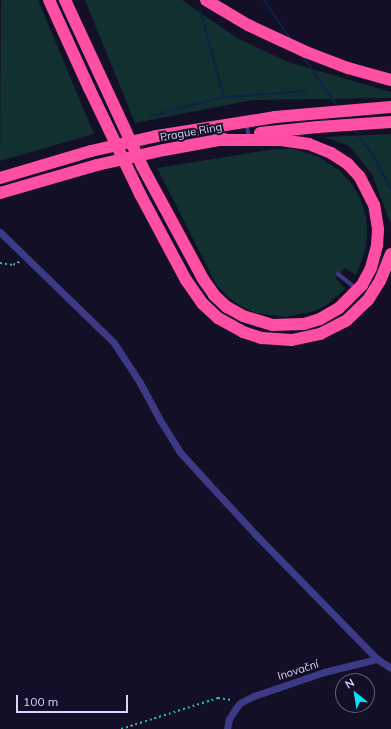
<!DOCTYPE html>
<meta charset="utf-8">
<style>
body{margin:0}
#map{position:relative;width:391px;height:729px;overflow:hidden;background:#130f26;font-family:Mulish,sans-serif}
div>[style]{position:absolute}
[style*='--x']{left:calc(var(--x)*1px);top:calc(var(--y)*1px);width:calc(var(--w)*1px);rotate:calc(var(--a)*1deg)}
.green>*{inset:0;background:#12302f}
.stream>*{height:2px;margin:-1px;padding:0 1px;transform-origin:1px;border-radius:1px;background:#0c2248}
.path>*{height:1.5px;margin-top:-0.75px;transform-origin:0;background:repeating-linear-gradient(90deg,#2fb8b0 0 2px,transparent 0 5px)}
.lane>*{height:3.5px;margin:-1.75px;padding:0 1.75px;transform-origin:1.75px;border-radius:1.75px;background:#3d3a85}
.street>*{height:7px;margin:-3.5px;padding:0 3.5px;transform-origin:3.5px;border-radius:3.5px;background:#3d3a85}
.highway>*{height:12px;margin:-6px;padding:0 6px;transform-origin:6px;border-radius:6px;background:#ff4fa3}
.highway-bridge>*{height:12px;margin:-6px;padding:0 6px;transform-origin:6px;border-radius:6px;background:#ff4fa3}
span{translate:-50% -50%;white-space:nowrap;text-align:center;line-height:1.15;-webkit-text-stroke:4px #130f26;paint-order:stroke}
.street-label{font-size:11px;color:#d9d4ff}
.north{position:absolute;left:335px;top:673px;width:40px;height:40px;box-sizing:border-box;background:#130f26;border:1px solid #625e7d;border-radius:50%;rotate:330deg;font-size:11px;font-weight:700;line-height:16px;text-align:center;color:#d9d4ff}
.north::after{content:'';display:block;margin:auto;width:14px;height:18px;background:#00e5ff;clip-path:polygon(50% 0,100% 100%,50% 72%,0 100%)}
.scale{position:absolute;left:16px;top:695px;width:112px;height:18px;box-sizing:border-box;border:2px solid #d9d4ff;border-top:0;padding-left:5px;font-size:12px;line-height:14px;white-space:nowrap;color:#d9d4ff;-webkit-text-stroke:3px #130f26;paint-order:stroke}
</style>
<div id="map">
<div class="green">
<i style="clip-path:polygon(1px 0,38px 0,94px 134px,0 161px)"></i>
<i style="clip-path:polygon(85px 0,182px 0,237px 38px,288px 62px,391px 92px,391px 98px,253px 100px,135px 123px)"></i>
<i style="clip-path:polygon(391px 134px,391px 220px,390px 222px,372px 174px,349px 146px,324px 137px)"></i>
<i style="clip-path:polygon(274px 149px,294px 149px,319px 157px,340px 171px,352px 184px,360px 198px,366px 216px,367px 234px,365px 251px,356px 275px,345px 268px,335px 277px,345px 289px,328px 304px,315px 311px,285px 317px,256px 313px,242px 307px,228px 297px,216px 284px,157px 168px)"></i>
</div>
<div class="stream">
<i style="--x:264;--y:0;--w:48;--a:56"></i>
<i style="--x:200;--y:10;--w:90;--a:74.6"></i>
<i style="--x:302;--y:55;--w:63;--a:55.3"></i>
<i style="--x:151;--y:116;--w:75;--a:-14.6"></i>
<i style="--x:224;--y:97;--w:82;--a:-4.2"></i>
<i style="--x:354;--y:129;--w:39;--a:55"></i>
<i style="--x:376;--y:161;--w:32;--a:62"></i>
</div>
<div class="path">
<i style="--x:0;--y:263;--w:13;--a:9"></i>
<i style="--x:13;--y:265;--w:9;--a:-27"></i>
<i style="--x:121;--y:729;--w:102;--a:-17.7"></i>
<i style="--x:218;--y:698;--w:14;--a:8"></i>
</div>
<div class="lane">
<i style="--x:247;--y:124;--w:11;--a:80"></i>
<i style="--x:338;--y:274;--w:23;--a:38"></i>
</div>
<div class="street">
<i style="--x:0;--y:232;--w:159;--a:44.2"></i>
<i style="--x:114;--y:343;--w:45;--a:56.7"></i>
<i style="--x:139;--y:381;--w:44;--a:61.7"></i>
<i style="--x:160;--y:420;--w:36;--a:58"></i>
<i style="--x:179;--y:451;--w:43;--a:47.8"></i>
<i style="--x:208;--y:483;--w:71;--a:47.3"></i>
<i style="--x:256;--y:535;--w:173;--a:45.7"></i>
<i style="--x:377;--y:659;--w:17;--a:33"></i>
<i style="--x:227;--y:729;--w:10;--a:-79"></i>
<i style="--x:229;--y:719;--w:13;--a:-58"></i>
<i style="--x:236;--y:708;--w:6;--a:-51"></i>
<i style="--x:240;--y:703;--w:16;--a:-27"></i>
<i style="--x:254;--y:696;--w:74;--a:-18.9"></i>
<i style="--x:324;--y:672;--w:55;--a:-13.8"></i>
</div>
<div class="highway">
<i style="--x:49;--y:0;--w:97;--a:65.6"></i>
<i style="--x:89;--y:88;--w:118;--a:64.3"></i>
<i style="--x:140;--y:194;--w:98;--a:61.9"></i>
<i style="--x:186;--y:280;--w:29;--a:55"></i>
<i style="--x:203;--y:304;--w:21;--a:43"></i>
<i style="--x:218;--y:318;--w:29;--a:29"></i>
<i style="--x:243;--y:332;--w:20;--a:18"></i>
<i style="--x:262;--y:338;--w:30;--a:4"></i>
<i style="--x:292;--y:340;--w:29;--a:-12"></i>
<i style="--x:320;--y:334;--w:30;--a:-27"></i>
<i style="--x:347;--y:320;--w:29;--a:-44"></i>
<i style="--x:368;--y:300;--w:22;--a:-58"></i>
<i style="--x:380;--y:281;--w:29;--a:-68"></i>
<i style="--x:65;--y:0;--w:183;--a:65.1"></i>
<i style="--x:142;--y:166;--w:128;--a:61.6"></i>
<i style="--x:203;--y:279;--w:19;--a:55"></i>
<i style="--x:214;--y:295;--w:18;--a:43"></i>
<i style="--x:227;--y:307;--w:18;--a:29"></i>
<i style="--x:243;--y:316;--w:31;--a:17"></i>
<i style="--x:273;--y:325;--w:31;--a:-2"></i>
<i style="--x:304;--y:324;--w:17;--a:-17"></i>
<i style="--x:320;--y:319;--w:22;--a:-30"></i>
<i style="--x:339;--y:308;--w:33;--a:-45"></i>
<i style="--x:362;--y:285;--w:19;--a:-62"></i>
<i style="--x:371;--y:268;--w:24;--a:-75"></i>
<i style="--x:377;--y:245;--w:16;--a:-86"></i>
<i style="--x:378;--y:229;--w:24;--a:-99"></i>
<i style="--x:374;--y:205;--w:33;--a:-117"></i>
<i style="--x:359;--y:176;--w:16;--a:-133"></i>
<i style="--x:348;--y:164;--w:20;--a:-147"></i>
<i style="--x:331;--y:153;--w:24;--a:-158"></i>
<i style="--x:309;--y:144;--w:27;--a:-172"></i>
<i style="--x:282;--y:140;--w:66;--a:180"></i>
<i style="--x:206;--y:0;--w:49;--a:30.8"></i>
<i style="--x:248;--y:25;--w:64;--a:25"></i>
<i style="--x:306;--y:52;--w:45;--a:20.9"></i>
<i style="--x:348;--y:68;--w:45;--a:15.6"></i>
<i style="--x:260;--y:133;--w:58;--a:-5.9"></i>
<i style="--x:318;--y:127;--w:73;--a:-3.9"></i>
<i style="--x:157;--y:136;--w:120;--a:-9.1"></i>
<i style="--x:275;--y:117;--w:116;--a:-4.9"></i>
<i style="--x:164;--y:150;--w:61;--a:-10.4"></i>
<i style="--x:0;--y:178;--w:95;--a:-16.5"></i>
<i style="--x:0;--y:193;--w:101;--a:-16.1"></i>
</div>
<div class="highway-bridge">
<i style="--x:91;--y:151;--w:68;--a:-12.8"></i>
<i style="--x:97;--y:165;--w:69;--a:-12.6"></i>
</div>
<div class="street-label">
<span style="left:191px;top:132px;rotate:-10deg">Prague Ring</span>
<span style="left:298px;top:670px;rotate:-18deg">Inovační</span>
</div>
<div class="north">N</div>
<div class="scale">100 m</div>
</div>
